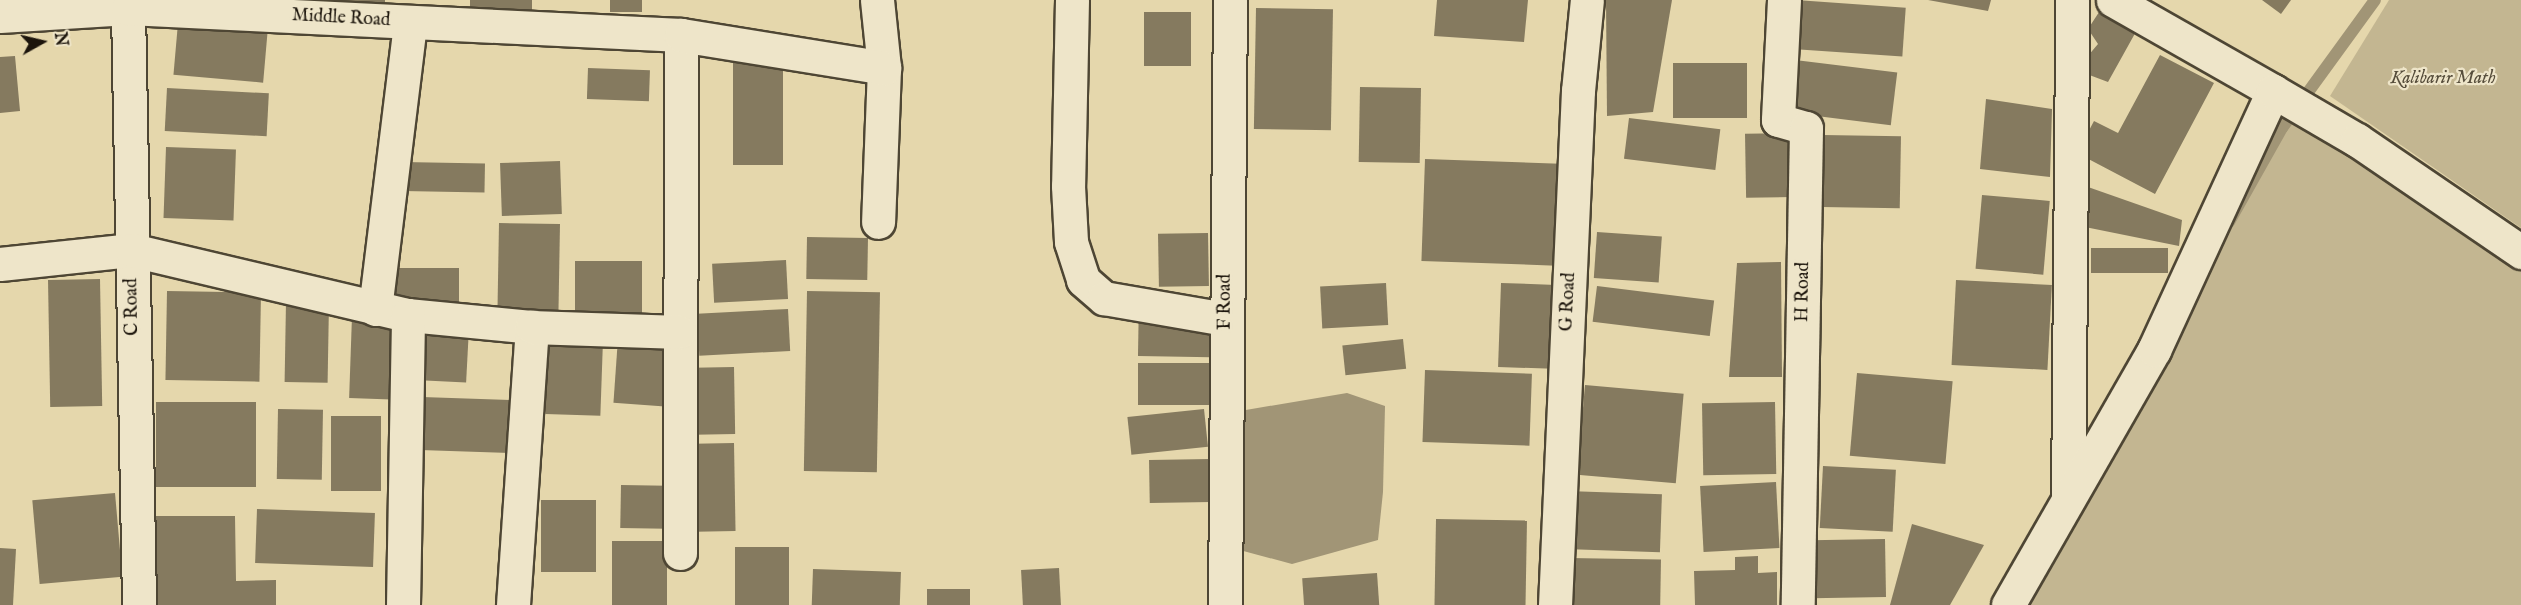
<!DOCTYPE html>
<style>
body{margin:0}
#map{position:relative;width:2521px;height:605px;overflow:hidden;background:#e5d7ac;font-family:"IM FELL English",serif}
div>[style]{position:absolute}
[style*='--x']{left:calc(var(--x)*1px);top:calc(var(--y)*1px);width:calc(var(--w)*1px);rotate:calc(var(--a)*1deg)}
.green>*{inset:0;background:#c3b691}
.water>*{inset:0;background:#a19576}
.stream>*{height:12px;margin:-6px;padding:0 6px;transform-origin:6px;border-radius:6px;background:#a19576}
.building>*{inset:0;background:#857a5f;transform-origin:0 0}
.roads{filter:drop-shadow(2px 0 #4e4634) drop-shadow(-2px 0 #4e4634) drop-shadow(0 2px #4e4634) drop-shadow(0 -2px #4e4634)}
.minor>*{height:33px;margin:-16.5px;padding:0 16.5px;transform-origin:16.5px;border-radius:16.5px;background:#eee5c9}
span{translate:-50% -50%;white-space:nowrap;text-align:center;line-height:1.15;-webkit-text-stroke:4.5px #eee5c9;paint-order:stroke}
.street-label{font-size:18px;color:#1c150c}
.park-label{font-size:18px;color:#564d3b;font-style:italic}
.north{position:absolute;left:12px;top:12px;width:60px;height:60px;-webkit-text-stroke:4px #eee5c9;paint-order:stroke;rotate:82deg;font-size:16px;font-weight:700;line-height:24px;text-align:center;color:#1c150c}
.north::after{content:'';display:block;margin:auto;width:21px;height:27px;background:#1c150c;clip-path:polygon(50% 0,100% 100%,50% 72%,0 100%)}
</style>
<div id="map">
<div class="green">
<i style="clip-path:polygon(2389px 0,2521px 0,2521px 228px,2330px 96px)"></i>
<i style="clip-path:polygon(2281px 107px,2521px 265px,2521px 605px,2024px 605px)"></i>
</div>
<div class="water">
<i style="clip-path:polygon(1347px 393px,1385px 406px,1383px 492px,1378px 540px,1292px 564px,1236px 549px,1240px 411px)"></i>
</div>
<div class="stream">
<i style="--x:2229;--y:222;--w:108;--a:-60.6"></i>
<i style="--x:2282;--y:128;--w:158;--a:-54"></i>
</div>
<div class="building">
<i style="clip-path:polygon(288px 0,385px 0,385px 7px)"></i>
<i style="left:470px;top:0;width:62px;height:18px"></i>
<i style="left:610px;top:0;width:32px;height:12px"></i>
<i style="clip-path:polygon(1437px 0,1528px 0,1524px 42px,1434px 36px)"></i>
<i style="clip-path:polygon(1606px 0,1672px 0,1653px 112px,1607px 116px)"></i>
<i style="left:1796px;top:0;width:110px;height:49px;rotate:4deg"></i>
<i style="clip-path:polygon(1928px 0,1991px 0,1988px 11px)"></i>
<i style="clip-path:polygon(2262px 0,2291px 0,2281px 14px)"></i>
<i style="clip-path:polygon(2103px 6px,2138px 28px,2108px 82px,2076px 70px,2098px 44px,2088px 29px)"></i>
<i style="left:1256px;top:8px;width:77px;height:121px;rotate:1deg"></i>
<i style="left:1144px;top:12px;width:47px;height:54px"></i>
<i style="left:178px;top:23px;width:90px;height:52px;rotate:5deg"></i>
<i style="clip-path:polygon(2160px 55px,2214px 83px,2155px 194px,2077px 153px,2094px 121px,2118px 133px)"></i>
<i style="clip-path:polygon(15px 56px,20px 111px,0 113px,0 57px)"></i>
<i style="left:1795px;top:60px;width:103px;height:53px;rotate:7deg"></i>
<i style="left:733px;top:63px;width:50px;height:102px"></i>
<i style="left:1673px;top:63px;width:74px;height:55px"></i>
<i style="left:588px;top:68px;width:62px;height:31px;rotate:2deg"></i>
<i style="left:1360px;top:87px;width:61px;height:75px;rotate:1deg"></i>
<i style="left:167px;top:88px;width:102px;height:43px;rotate:3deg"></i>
<i style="clip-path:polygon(1986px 99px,2052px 109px,2050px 177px,1980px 169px)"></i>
<i style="left:1629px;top:118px;width:92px;height:41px;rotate:7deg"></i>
<i style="left:1791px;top:133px;width:64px;height:46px;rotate:89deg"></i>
<i style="left:1823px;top:135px;width:78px;height:72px;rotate:1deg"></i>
<i style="left:166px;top:147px;width:70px;height:71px;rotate:2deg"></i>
<i style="left:1425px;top:159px;width:135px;height:102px;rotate:2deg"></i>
<i style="left:560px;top:161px;width:53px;height:60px;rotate:88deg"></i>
<i style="left:403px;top:162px;width:82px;height:29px;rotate:1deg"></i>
<i style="clip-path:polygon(2088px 187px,2182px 220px,2179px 246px,2080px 226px)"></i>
<i style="left:1982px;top:195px;width:68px;height:74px;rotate:5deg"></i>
<i style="left:499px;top:223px;width:61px;height:94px;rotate:1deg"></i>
<i style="left:1597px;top:232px;width:65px;height:46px;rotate:4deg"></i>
<i style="left:1208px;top:233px;width:53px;height:50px;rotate:89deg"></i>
<i style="left:807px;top:237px;width:61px;height:42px;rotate:1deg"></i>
<i style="left:2091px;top:248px;width:77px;height:25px"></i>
<i style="left:786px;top:260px;width:39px;height:74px;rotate:87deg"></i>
<i style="left:642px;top:261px;width:58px;height:67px;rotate:90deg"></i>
<i style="clip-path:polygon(1781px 262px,1782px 377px,1729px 377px,1737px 263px)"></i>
<i style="left:387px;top:268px;width:72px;height:39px"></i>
<i style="left:100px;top:279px;width:127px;height:52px;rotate:89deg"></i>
<i style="left:1956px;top:280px;width:96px;height:85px;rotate:3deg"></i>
<i style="left:1386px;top:283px;width:42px;height:66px;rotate:87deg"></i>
<i style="left:1501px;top:283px;width:62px;height:84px;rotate:2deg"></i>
<i style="left:1597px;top:286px;width:118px;height:36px;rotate:7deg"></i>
<i style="left:167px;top:291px;width:94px;height:89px;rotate:1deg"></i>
<i style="left:807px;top:291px;width:73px;height:180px;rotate:1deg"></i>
<i style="left:1139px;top:297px;width:73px;height:59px;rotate:1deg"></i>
<i style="left:286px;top:302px;width:43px;height:80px;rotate:1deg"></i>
<i style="left:788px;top:309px;width:42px;height:91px;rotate:87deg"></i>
<i style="left:352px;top:316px;width:49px;height:82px;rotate:2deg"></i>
<i style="left:418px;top:326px;width:51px;height:54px;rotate:3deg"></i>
<i style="left:618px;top:338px;width:55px;height:65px;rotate:4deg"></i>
<i style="left:548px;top:339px;width:55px;height:75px;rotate:2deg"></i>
<i style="left:1403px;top:339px;width:30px;height:61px;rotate:84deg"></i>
<i style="left:1138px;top:363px;width:74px;height:42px"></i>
<i style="left:734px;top:367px;width:67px;height:41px;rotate:89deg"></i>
<i style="left:1425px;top:370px;width:107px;height:72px;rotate:2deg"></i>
<i style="left:1857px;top:373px;width:96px;height:83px;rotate:5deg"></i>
<i style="left:1585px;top:385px;width:99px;height:90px;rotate:5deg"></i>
<i style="left:422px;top:397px;width:93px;height:53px;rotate:2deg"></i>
<i style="left:156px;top:402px;width:100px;height:85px"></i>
<i style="left:1775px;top:402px;width:72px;height:73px;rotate:89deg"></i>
<i style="left:278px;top:409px;width:45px;height:70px;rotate:1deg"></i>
<i style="left:1204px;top:409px;width:38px;height:77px;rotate:84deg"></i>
<i style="left:331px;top:416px;width:50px;height:75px"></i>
<i style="left:734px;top:443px;width:88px;height:40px;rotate:89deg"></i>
<i style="left:1210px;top:459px;width:43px;height:61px;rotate:89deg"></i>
<i style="left:1823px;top:466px;width:73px;height:62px;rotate:3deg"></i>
<i style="left:1776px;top:482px;width:66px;height:76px;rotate:87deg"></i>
<i style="left:621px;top:485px;width:46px;height:43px;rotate:1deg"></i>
<i style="left:1567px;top:491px;width:95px;height:58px;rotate:2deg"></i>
<i style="left:115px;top:493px;width:84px;height:83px;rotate:85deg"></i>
<i style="left:596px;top:500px;width:72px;height:55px;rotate:90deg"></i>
<i style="left:257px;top:509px;width:118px;height:54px;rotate:2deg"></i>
<i style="clip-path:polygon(154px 516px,235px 516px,236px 581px,276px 580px,276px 605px,155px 605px)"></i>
<i style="left:1436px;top:519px;width:91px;height:86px;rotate:1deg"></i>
<i style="clip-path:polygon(1912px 524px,1984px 545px,1950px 605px,1890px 605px)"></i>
<i style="left:1885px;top:539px;width:58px;height:74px;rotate:89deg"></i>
<i style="left:612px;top:541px;width:55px;height:64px"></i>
<i style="left:735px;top:547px;width:54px;height:58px"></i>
<i style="clip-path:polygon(0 548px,16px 549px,13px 605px,0 605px)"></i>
<i style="clip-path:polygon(1758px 556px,1758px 573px,1777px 572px,1777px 605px,1695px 605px,1694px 571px,1735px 570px,1735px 557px)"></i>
<i style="left:1569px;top:558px;width:92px;height:47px;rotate:1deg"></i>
<i style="left:1059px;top:568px;width:37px;height:38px;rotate:87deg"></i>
<i style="left:813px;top:569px;width:88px;height:36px;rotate:2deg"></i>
<i style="left:1377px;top:573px;width:32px;height:75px;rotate:86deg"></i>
<i style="left:927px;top:589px;width:43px;height:16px"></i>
</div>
<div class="roads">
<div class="minor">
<i style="--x:877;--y:0;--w:68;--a:84.1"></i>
<i style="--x:884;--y:68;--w:154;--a:92.2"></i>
<i style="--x:1072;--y:0;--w:186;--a:91.2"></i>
<i style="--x:1068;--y:186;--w:56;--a:86.9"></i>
<i style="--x:1071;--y:242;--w:40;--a:72"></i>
<i style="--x:1083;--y:280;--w:28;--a:41"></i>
<i style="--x:1104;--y:298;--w:124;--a:9.8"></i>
<i style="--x:1784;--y:0;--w:120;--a:92.9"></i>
<i style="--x:1778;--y:120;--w:29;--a:16"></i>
<i style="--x:1806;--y:128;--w:477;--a:91"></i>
<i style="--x:2113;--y:0;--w:184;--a:29.6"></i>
<i style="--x:128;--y:8;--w:597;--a:88.94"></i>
<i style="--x:0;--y:16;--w:128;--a:-3.6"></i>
<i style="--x:128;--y:8;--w:554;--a:2.8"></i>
<i style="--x:0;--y:264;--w:133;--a:-6.1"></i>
<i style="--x:132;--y:250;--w:284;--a:13.3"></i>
<i style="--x:408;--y:315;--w:125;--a:5.5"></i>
<i style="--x:375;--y:309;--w:289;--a:-83"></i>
<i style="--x:2068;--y:499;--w:499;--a:-89.5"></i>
<i style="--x:680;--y:553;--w:518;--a:-89.89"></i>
<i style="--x:681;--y:35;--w:206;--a:9.2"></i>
<i style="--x:403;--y:605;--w:290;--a:-89"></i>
<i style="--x:513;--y:605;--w:279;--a:-86.1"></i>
<i style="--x:532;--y:327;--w:147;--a:1.9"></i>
<i style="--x:1225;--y:605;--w:605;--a:-89.53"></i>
<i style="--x:1555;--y:605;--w:515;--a:-87.44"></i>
<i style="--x:1578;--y:91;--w:91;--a:-84.4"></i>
<i style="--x:2008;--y:605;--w:294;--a:-60.2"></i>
<i style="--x:2154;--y:350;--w:285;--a:-65.3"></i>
<i style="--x:2273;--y:91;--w:97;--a:30.3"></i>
<i style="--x:2357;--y:140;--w:199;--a:34.3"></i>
</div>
</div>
<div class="street-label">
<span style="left:341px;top:19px;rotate:3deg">Middle Road</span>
<span style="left:1804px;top:292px;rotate:-89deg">H Road</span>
<span style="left:1226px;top:302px;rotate:-90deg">F Road</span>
<span style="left:1569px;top:302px;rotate:-87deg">G Road</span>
<span style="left:133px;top:307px;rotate:-91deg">C Road</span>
</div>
<div class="park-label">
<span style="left:2443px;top:79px">Kalibarir Math</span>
</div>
<div class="north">N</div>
</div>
